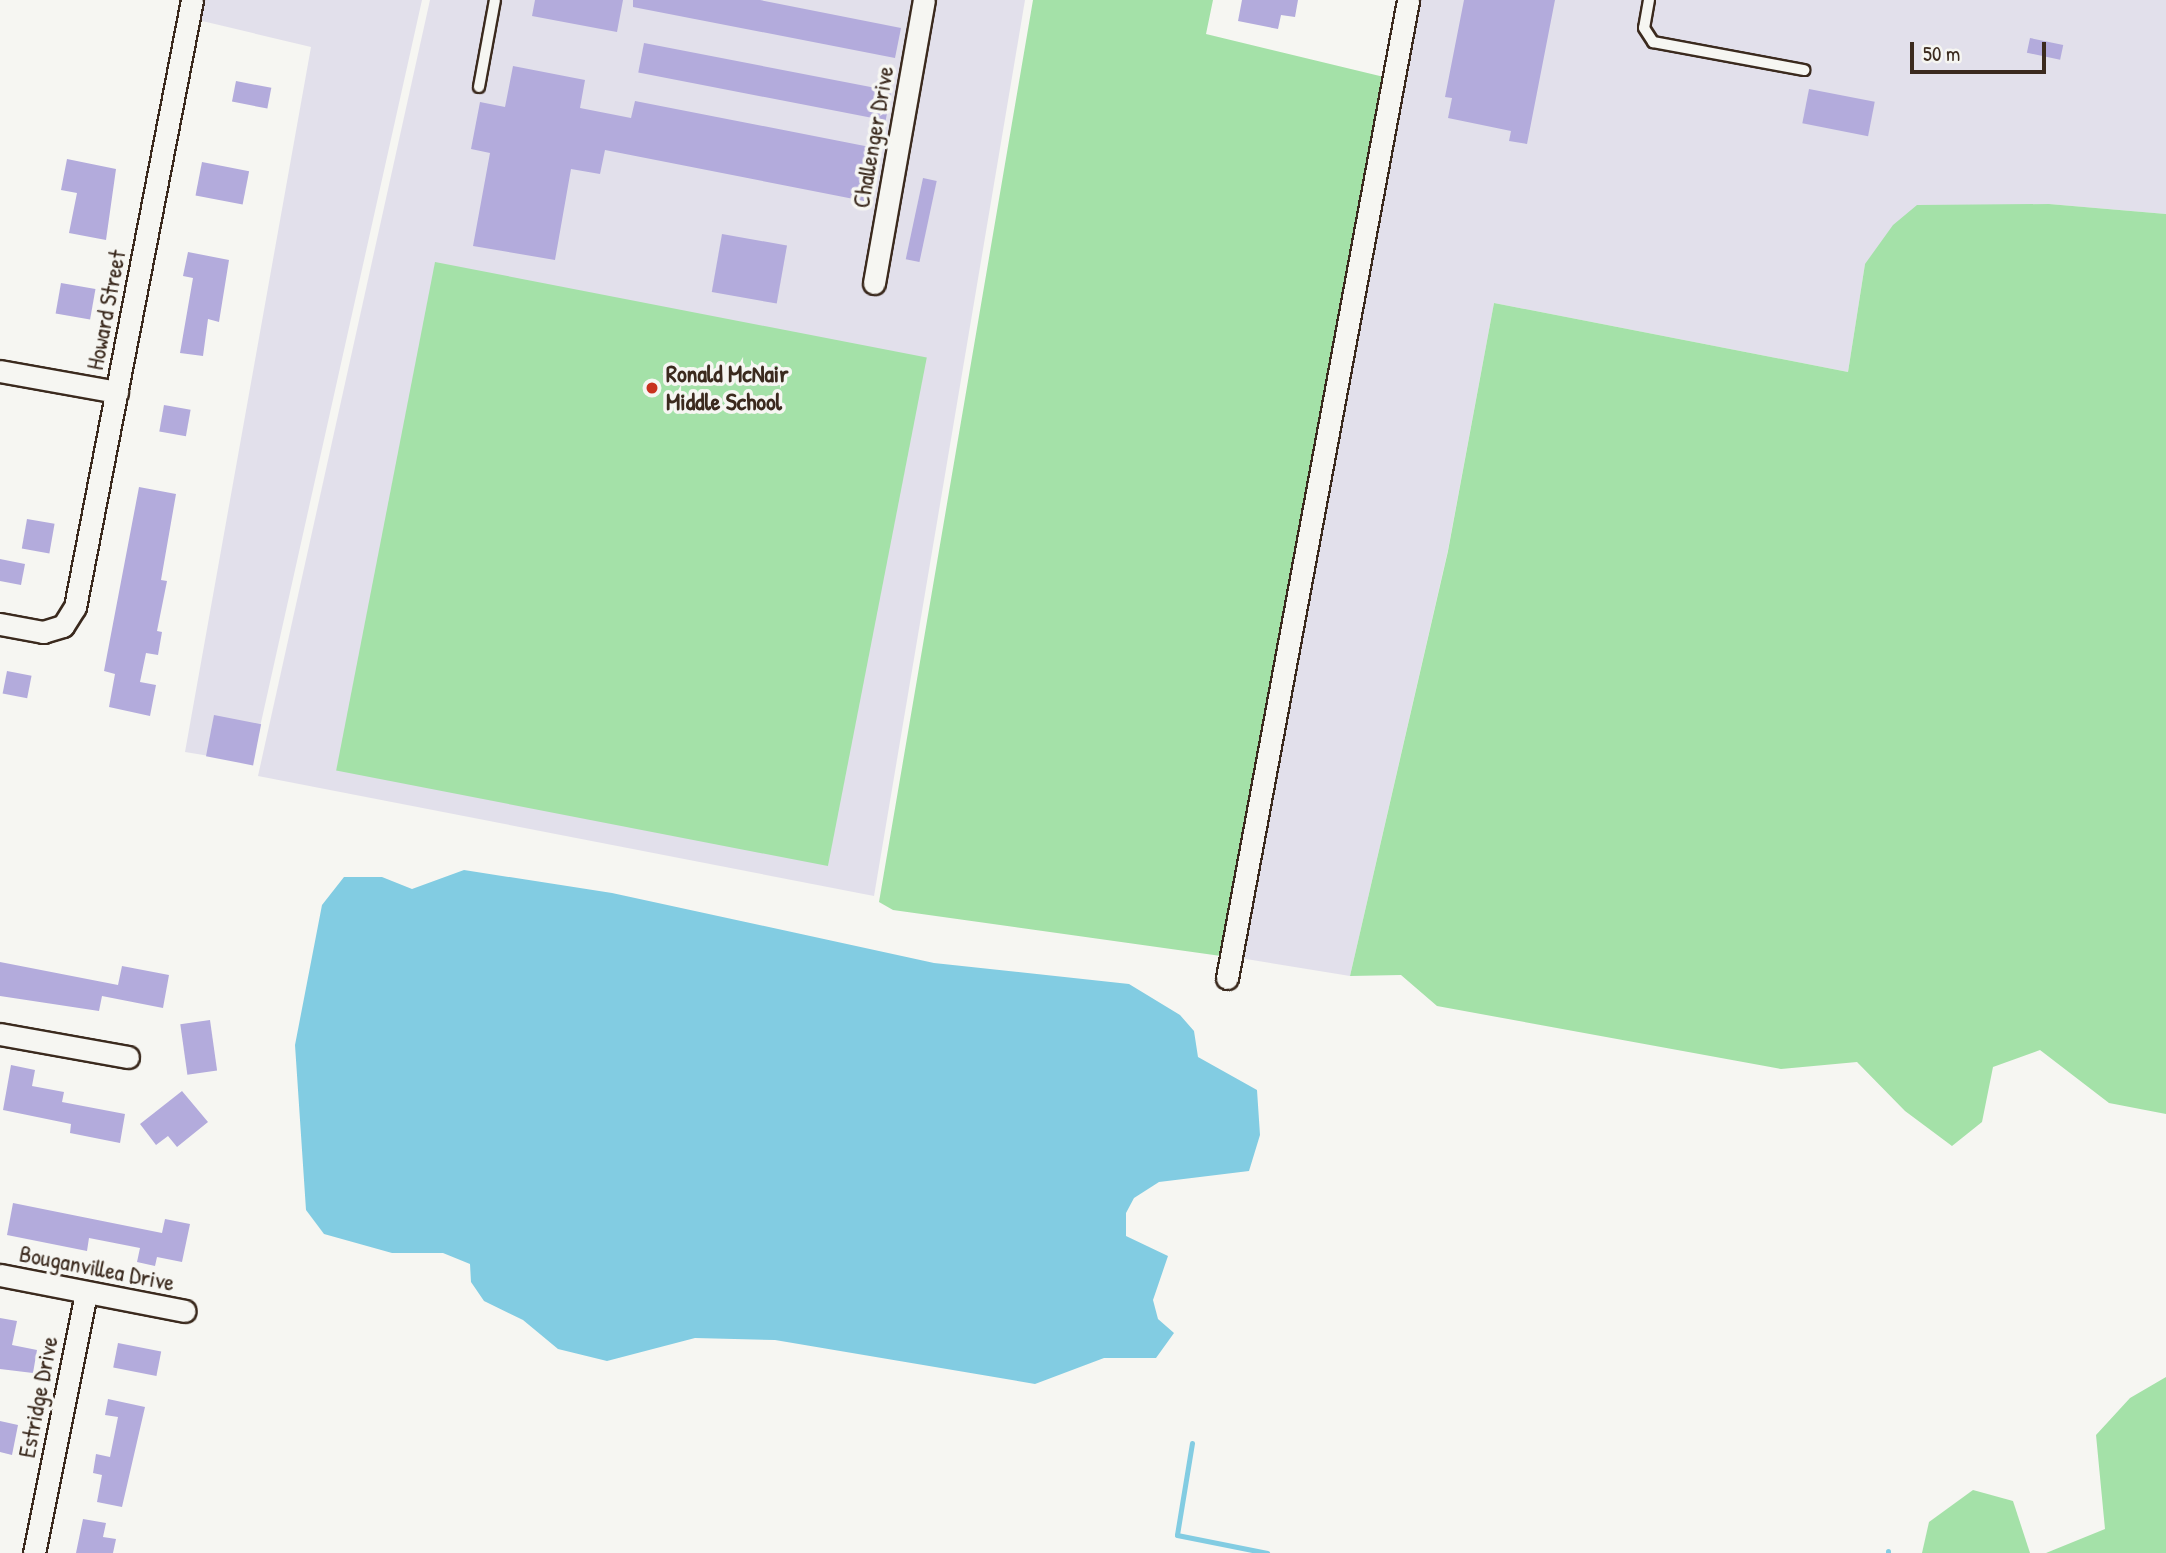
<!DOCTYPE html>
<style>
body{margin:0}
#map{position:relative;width:2166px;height:1553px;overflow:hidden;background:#f6f6f2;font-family:"Patrick Hand",sans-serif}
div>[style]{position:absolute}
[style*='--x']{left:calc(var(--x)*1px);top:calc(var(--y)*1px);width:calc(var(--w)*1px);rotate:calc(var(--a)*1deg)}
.built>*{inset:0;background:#e2e0eb}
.green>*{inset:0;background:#a4e1a8;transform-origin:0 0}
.water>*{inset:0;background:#82cce2}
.stream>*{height:5px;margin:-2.5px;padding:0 2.5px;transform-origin:2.5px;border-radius:2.5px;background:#82cce2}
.building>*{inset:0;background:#b3abdc;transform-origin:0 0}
.roads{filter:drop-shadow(2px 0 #3b2a1e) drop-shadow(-2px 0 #3b2a1e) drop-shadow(0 2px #3b2a1e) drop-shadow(0 -2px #3b2a1e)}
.service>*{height:10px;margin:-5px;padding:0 5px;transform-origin:5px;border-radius:5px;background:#f6f6f2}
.minor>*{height:21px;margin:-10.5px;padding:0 10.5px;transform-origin:10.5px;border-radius:10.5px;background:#f6f6f2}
.dots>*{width:19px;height:19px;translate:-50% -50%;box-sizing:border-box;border:4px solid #f6f6f2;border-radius:50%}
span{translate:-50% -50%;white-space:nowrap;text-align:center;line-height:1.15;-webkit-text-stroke:7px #f6f6f2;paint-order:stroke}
.street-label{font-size:24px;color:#3b2a1e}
.poi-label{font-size:24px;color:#3b2a1e;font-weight:700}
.left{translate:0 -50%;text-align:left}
.scale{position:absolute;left:1910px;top:42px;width:136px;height:32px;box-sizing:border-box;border:4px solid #3b2a1e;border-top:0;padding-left:9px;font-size:21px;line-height:24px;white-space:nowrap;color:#3b2a1e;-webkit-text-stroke:5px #f6f6f2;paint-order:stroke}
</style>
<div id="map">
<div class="built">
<i style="clip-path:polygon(202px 0,422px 0,252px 763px,185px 752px,311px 47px,198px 20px)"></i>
<i style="clip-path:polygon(430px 0,1025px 0,874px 896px,258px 776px)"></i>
<i style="clip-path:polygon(1417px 0,2166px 0,2166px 214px,2049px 204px,1865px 264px,1848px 372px,1494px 303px,1448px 550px,1350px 976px,1240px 958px)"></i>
</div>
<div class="green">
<i style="clip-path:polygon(1033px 0,1213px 0,1206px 34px,1384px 77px,1221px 956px,893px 910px,879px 902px)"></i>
<i style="clip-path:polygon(2049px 204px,2166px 214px,2166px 1114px,2109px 1103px,2040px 1050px,1993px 1067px,1982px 1122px,1952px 1146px,1905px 1111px,1857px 1062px,1781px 1069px,1437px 1006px,1401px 975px,1350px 976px,1448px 551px,1494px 303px,1848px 372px,1865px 264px,1893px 225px,1917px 205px)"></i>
<i style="left:435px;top:262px;width:501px;height:518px;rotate:11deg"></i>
<i style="clip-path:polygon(2166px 1377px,2166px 1553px,2046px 1553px,2105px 1529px,2096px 1435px,2130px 1398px)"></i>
<i style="clip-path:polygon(1973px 1490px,2013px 1501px,2030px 1553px,1922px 1553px,1929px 1522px)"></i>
</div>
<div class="water">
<i style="clip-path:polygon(464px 870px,612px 893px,934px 963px,1129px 984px,1180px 1015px,1194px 1031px,1198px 1057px,1257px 1090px,1260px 1135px,1249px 1171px,1159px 1182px,1134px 1198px,1126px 1213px,1126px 1236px,1168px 1256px,1153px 1300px,1158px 1319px,1174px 1333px,1156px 1358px,1104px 1358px,1035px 1384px,775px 1340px,695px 1338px,607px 1361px,558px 1349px,523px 1320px,484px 1301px,471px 1282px,470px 1264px,443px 1253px,392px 1253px,324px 1234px,306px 1210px,295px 1045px,322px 905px,344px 877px,382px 877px,412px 889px)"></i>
</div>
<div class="stream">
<i style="--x:1192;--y:1443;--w:93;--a:99.3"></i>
<i style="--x:1177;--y:1535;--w:92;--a:11.3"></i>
<i style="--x:1888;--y:1553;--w:2;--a:-90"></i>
</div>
<div class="building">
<i style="clip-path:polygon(535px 0,623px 0,617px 32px,532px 16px)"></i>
<i style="clip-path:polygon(633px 0,760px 0,901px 28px,895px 58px,633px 7px)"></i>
<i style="clip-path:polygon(1242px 0,1298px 0,1295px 17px,1281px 15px,1278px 29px,1238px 21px)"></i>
<i style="clip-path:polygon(1464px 0,1555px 0,1527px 144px,1509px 141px,1511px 131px,1448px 118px,1452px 98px,1445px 97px)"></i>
<i style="left:2030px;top:38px;width:34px;height:15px;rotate:12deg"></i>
<i style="left:644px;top:43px;width:252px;height:30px;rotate:11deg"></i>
<i style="clip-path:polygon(513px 66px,585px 80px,580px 108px,631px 118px,635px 101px,875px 148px,864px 201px,605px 150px,600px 174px,571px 169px,555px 260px,473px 246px,490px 153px,471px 149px,480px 102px,505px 107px)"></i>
<i style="left:236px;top:81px;width:36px;height:21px;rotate:11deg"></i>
<i style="left:1809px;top:89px;width:67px;height:35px;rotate:11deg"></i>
<i style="clip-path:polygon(67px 159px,116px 169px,106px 240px,69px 233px,77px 193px,61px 190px)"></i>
<i style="left:202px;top:162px;width:48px;height:34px;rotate:11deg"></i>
<i style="left:923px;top:178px;width:14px;height:83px;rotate:12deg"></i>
<i style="left:722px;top:234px;width:66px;height:59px;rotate:10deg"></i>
<i style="clip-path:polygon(188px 252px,229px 260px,219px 322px,208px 319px,203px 356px,180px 353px,193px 278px,183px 276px)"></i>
<i style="left:61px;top:283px;width:35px;height:31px;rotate:10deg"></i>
<i style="left:164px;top:405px;width:27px;height:27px;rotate:10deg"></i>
<i style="clip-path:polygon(139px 487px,176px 494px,161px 580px,167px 581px,157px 631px,162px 632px,158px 655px,146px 653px,140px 682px,156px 685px,150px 716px,109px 707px,115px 674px,104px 671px)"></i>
<i style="left:27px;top:519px;width:28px;height:30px;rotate:10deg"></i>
<i style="clip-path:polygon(0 559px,25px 564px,21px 585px,0 581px)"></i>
<i style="left:7px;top:671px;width:25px;height:23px;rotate:11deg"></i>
<i style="left:214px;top:715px;width:48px;height:42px;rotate:11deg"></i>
<i style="clip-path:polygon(0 962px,118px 985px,122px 966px,169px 975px,163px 1008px,102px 996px,99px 1011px,0 996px)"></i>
<i style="left:210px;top:1020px;width:51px;height:30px;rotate:82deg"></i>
<i style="clip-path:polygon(11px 1065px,35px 1070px,32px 1086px,64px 1092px,62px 1102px,125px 1114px,120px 1143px,70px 1133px,71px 1124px,3px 1110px)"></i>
<i style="clip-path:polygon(182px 1091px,208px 1122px,177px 1147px,168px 1136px,156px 1145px,140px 1124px)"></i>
<i style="clip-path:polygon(13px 1203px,162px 1233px,165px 1219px,190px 1224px,182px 1262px,157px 1257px,155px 1266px,137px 1262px,140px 1248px,89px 1238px,87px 1251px,7px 1235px)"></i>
<i style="clip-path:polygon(0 1318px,17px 1321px,12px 1345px,37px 1350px,33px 1373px,0 1369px)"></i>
<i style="left:118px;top:1343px;width:44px;height:25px;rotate:11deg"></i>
<i style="clip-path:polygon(108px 1399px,145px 1407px,122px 1507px,97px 1502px,102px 1475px,93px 1473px,96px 1454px,110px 1457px,118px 1417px,105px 1415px)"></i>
<i style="clip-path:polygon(0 1421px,18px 1425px,12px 1455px,0 1452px)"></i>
<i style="clip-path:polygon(83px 1519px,106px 1523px,103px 1537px,116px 1539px,113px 1553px,76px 1553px)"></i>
</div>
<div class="roads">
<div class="service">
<i style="--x:1649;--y:0;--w:28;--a:100"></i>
<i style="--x:1644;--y:28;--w:17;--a:57"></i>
<i style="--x:1653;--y:42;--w:154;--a:10.5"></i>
<i style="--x:479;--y:87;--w:88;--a:-79.6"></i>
</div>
<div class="minor">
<i style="--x:874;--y:283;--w:287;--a:-80"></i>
<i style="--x:0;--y:371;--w:119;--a:10.2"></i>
<i style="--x:0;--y:624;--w:44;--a:10.5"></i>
<i style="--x:43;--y:632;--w:21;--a:-17"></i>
<i style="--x:63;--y:626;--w:22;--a:-58"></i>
<i style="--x:75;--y:607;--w:618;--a:-79.09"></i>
<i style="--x:1227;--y:978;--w:995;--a:-79.51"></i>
<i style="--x:0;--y:1034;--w:130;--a:10.2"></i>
<i style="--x:0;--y:1275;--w:188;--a:11"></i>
<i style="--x:34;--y:1553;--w:266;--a:-78.7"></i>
</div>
</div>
<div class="dots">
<i style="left:652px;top:388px;background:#c8321e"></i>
</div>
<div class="street-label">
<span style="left:873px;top:137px;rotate:-80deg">Challenger Drive</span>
<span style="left:106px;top:310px;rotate:-79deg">Howard Street</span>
<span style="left:97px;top:1268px;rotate:11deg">Bouganvillea Drive</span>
<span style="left:38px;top:1397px;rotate:-79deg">Estridge Drive</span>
</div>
<div class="poi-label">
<span class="left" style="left:666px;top:388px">Ronald McNair<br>Middle School</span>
</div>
<div class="scale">50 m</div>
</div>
